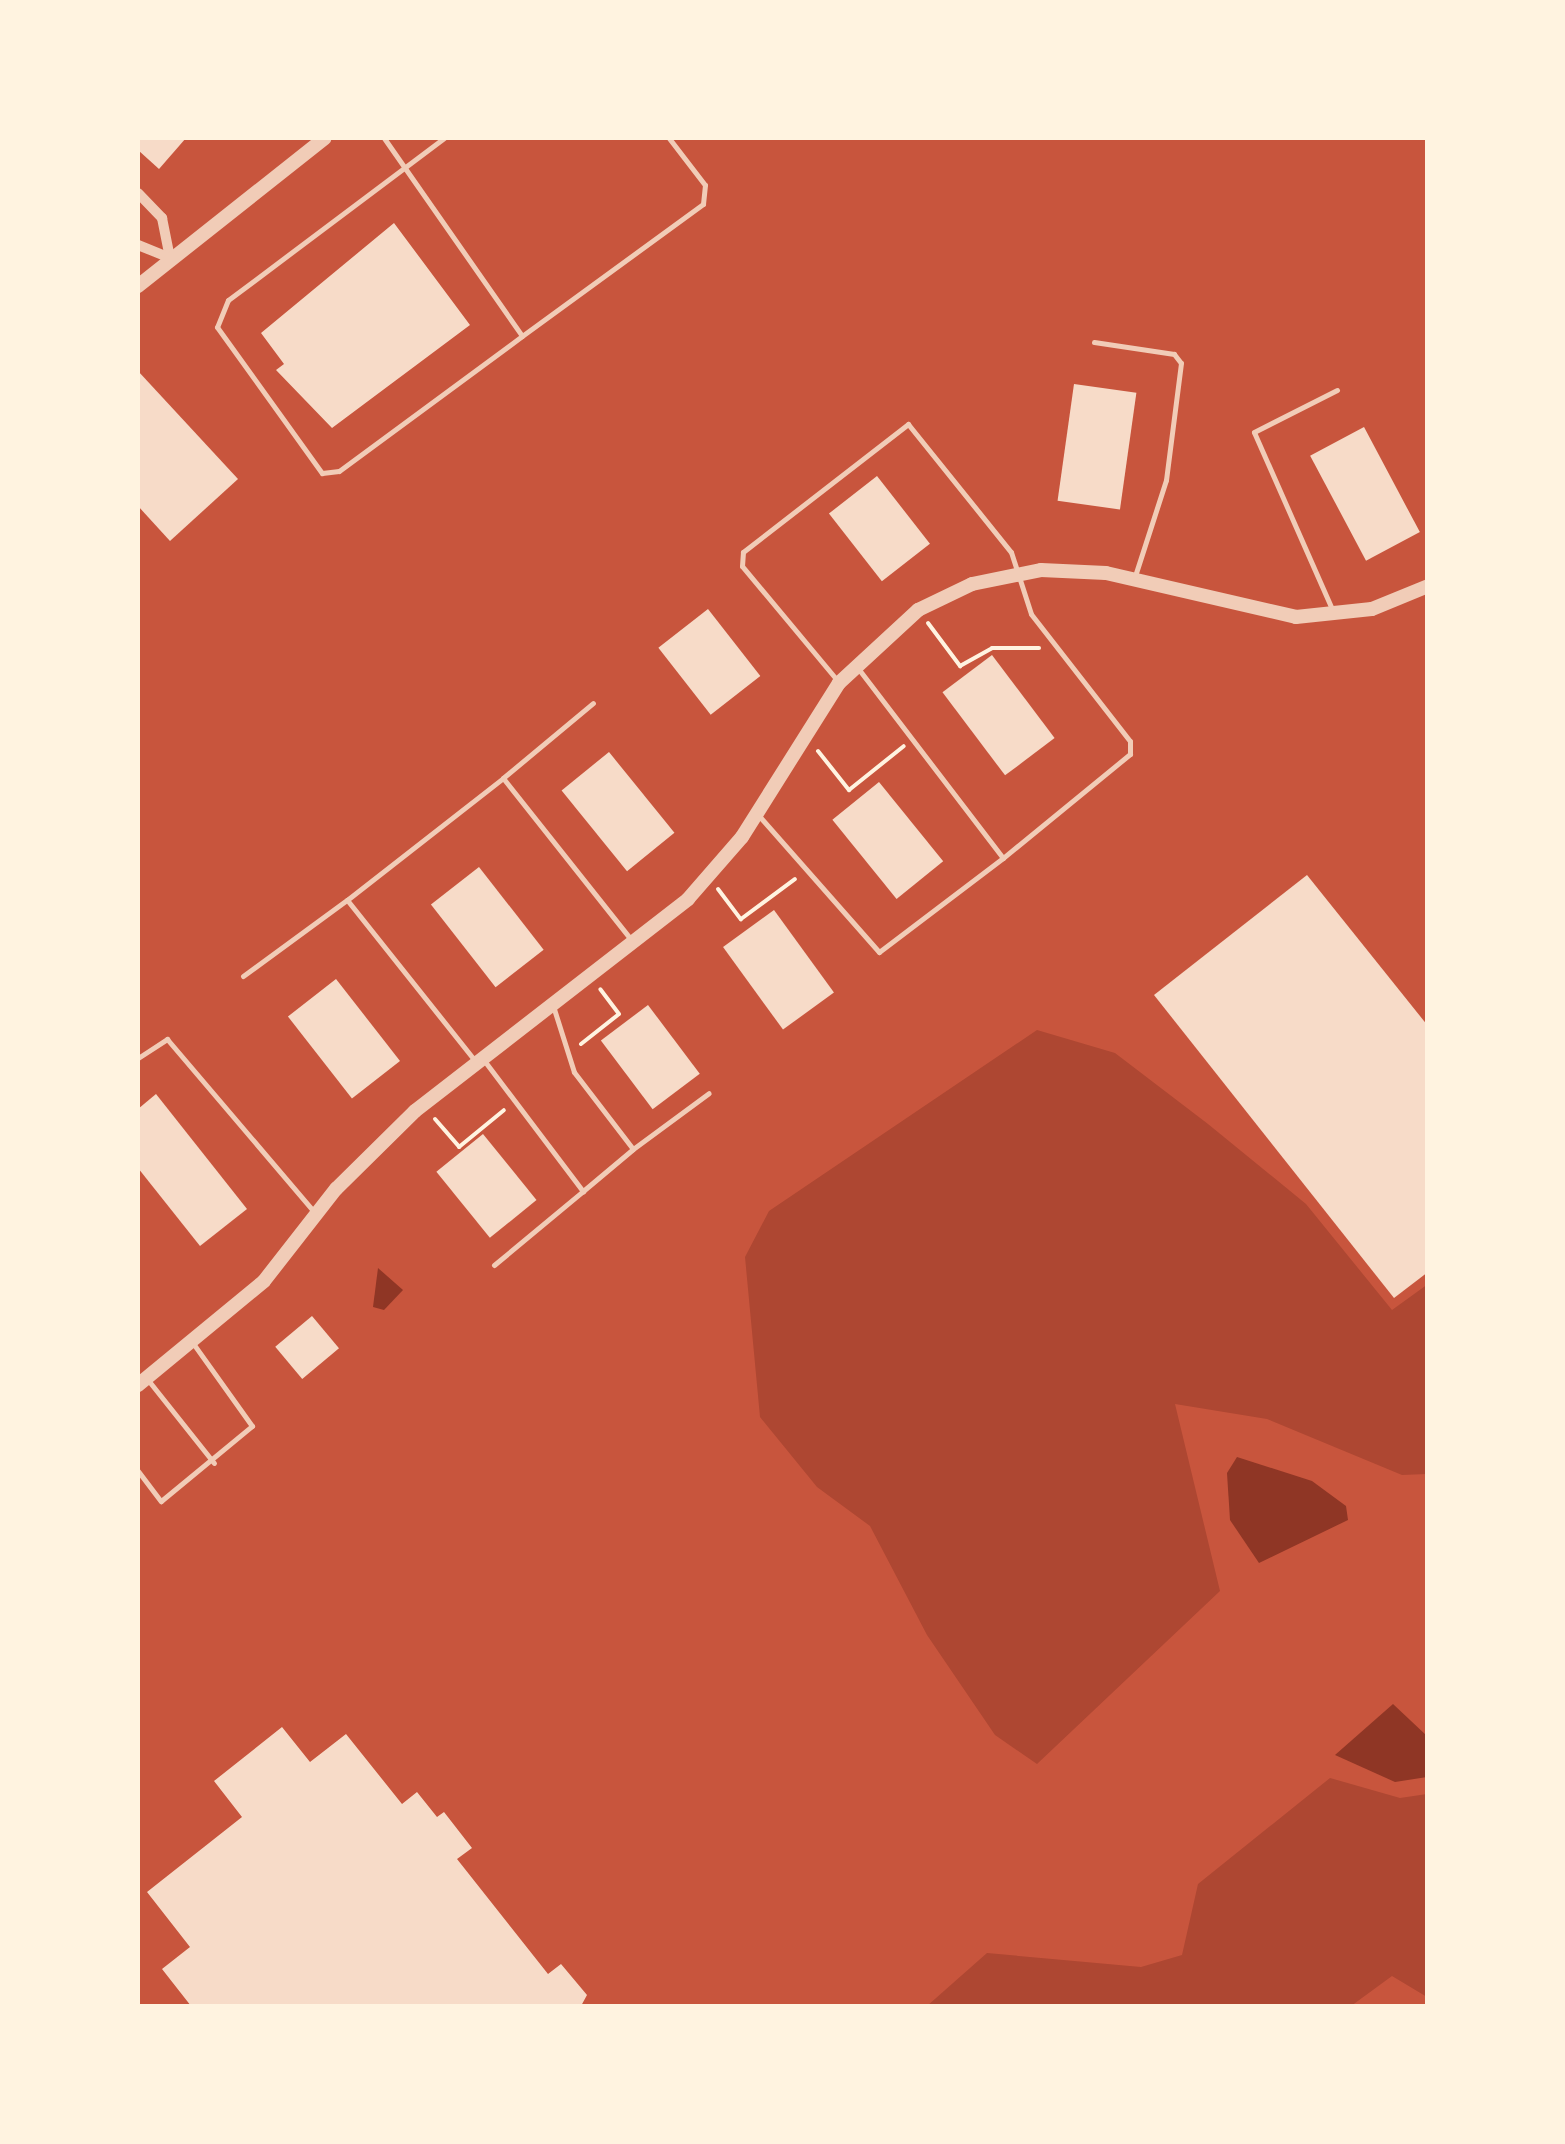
<!DOCTYPE html>
<style>
body{margin:0}
#map{position:relative;width:1565px;height:2144px;overflow:hidden;background:#c8553d;font-family:Quicksand,sans-serif}
div>[style]{position:absolute}
[style*='--x']{left:calc(var(--x)*1px);top:calc(var(--y)*1px);width:calc(var(--w)*1px);rotate:calc(var(--a)*1deg)}
.green>*{inset:0;background:#ae4732}
.water>*{inset:0;background:#8f3625}
.building>*{inset:0;background:#f7dbc8;transform-origin:0 0}
.path>*{height:4px;margin:-2px;padding:0 2px;transform-origin:2px;border-radius:2px;background:#fff3e0}
.service>*{height:5px;margin:-2.5px;padding:0 2.5px;transform-origin:2.5px;border-radius:2.5px;background:#f1ccb7}
.minor>*{height:10px;margin:-5px;padding:0 5px;transform-origin:5px;border-radius:5px;background:#f1ccb7}
.tertiary>*{height:14px;margin:-7px;padding:0 7px;transform-origin:7px;border-radius:7px;background:#f1ccb7}
span{translate:-50% -50%;white-space:nowrap;text-align:center;line-height:1.15;-webkit-text-stroke:8px #fff3e0;paint-order:stroke}
.frame{position:absolute;inset:0;border:140px solid #fff3e0;pointer-events:none}
</style>
<div id="map">
<div class="green">
<i style="clip-path:polygon(1037px 1030px,1115px 1053px,1208px 1124px,1306px 1204px,1392px 1310px,1428px 1284px,1427px 1474px,1402px 1475px,1267px 1419px,1175px 1404px,1220px 1591px,1037px 1764px,995px 1735px,927px 1635px,870px 1526px,817px 1487px,760px 1417px,745px 1257px,769px 1211px)"></i>
<i style="clip-path:polygon(1330px 1778px,1400px 1798px,1427px 1794px,1427px 1997px,1392px 1976px,1351px 2006px,927px 2006px,987px 1953px,1141px 1967px,1182px 1955px,1198px 1884px)"></i>
</div>
<div class="water">
<i style="clip-path:polygon(378px 1268px,403px 1290px,384px 1310px,373px 1307px)"></i>
<i style="clip-path:polygon(1237px 1457px,1312px 1481px,1346px 1506px,1348px 1520px,1259px 1563px,1230px 1520px,1227px 1473px)"></i>
<i style="clip-path:polygon(1393px 1704px,1427px 1736px,1427px 1777px,1395px 1782px,1335px 1755px)"></i>
</div>
<div class="building">
<i style="clip-path:polygon(138px 138px,186px 138px,159px 169px,138px 150px)"></i>
<i style="clip-path:polygon(394px 223px,470px 325px,332px 428px,276px 370px,284px 364px,261px 333px)"></i>
<i style="clip-path:polygon(138px 371px,238px 479px,170px 541px,138px 506px)"></i>
<i style="left:1074px;top:384px;width:63px;height:118px;rotate:8deg"></i>
<i style="left:1364px;top:427px;width:119px;height:61px;rotate:62deg"></i>
<i style="left:877px;top:476px;width:86px;height:61px;rotate:52deg"></i>
<i style="left:708px;top:609px;width:85px;height:63px;rotate:52deg"></i>
<i style="left:992px;top:655px;width:104px;height:62px;rotate:53deg"></i>
<i style="left:609px;top:752px;width:104px;height:61px;rotate:51deg"></i>
<i style="left:879px;top:782px;width:102px;height:60px;rotate:51deg"></i>
<i style="left:479px;top:867px;width:105px;height:61px;rotate:52deg"></i>
<i style="clip-path:polygon(1307px 875px,1428px 1026px,1428px 1272px,1394px 1298px,1154px 995px)"></i>
<i style="left:774px;top:910px;width:102px;height:63px;rotate:54deg"></i>
<i style="left:336px;top:979px;width:104px;height:61px;rotate:52deg"></i>
<i style="left:648px;top:1005px;width:86px;height:59px;rotate:53deg"></i>
<i style="clip-path:polygon(156px 1094px,247px 1209px,200px 1246px,138px 1168px,138px 1109px)"></i>
<i style="left:483px;top:1134px;width:85px;height:60px;rotate:51deg"></i>
<i style="left:312px;top:1316px;width:42px;height:48px;rotate:50deg"></i>
<i style="clip-path:polygon(282px 1727px,310px 1762px,346px 1734px,402px 1804px,417px 1792px,437px 1817px,444px 1812px,472px 1848px,457px 1859px,548px 1974px,561px 1964px,587px 1995px,581px 2006px,191px 2006px,162px 1969px,190px 1947px,147px 1892px,242px 1817px,214px 1781px)"></i>
</div>
<div class="path">
<i style="--x:928;--y:623;--w:54;--a:53.3"></i>
<i style="--x:960;--y:666;--w:37;--a:-29"></i>
<i style="--x:992;--y:648;--w:47;--a:0"></i>
<i style="--x:818;--y:751;--w:50;--a:51.5"></i>
<i style="--x:849;--y:790;--w:70;--a:-38.7"></i>
<i style="--x:718;--y:889;--w:38;--a:53"></i>
<i style="--x:741;--y:919;--w:67;--a:-36.5"></i>
<i style="--x:581;--y:1044;--w:48;--a:-38.3"></i>
<i style="--x:619;--y:1014;--w:31;--a:-127"></i>
<i style="--x:435;--y:1119;--w:37;--a:49"></i>
<i style="--x:459;--y:1147;--w:58;--a:-39.4"></i>
</div>
<div class="service">
<i style="--x:384;--y:138;--w:241;--a:55.1"></i>
<i style="--x:522;--y:336;--w:224;--a:-36.1"></i>
<i style="--x:703;--y:204;--w:19;--a:-84"></i>
<i style="--x:705;--y:185;--w:59;--a:-127.5"></i>
<i style="--x:444;--y:138;--w:270;--a:143.1"></i>
<i style="--x:228;--y:300;--w:29;--a:112"></i>
<i style="--x:217;--y:327;--w:180;--a:54.3"></i>
<i style="--x:322;--y:473;--w:17;--a:-7"></i>
<i style="--x:339;--y:471;--w:227;--a:-36.4"></i>
<i style="--x:1094;--y:342;--w:81;--a:8.5"></i>
<i style="--x:1174;--y:354;--w:11;--a:52"></i>
<i style="--x:1181;--y:363;--w:118;--a:97.3"></i>
<i style="--x:1166;--y:480;--w:101;--a:107.9"></i>
<i style="--x:1332;--y:609;--w:193;--a:-113.8"></i>
<i style="--x:1254;--y:432;--w:93;--a:-26.8"></i>
<i style="--x:837;--y:680;--w:148;--a:-129.8"></i>
<i style="--x:742;--y:566;--w:14;--a:-86"></i>
<i style="--x:743;--y:552;--w:209;--a:-37.8"></i>
<i style="--x:908;--y:424;--w:164;--a:51.2"></i>
<i style="--x:1011;--y:552;--w:65;--a:72.1"></i>
<i style="--x:1031;--y:614;--w:161;--a:52.1"></i>
<i style="--x:1130;--y:741;--w:13;--a:90"></i>
<i style="--x:1130;--y:754;--w:164;--a:140.7"></i>
<i style="--x:1003;--y:858;--w:240;--a:-127.4"></i>
<i style="--x:503;--y:778;--w:117;--a:-39.8"></i>
<i style="--x:760;--y:817;--w:180;--a:48.6"></i>
<i style="--x:879;--y:952;--w:156;--a:-37.2"></i>
<i style="--x:243;--y:976;--w:129;--a:-36.2"></i>
<i style="--x:138;--y:1058;--w:35;--a:-33"></i>
<i style="--x:167;--y:1039;--w:227;--a:49.6"></i>
<i style="--x:483;--y:1059;--w:166;--a:52.9"></i>
<i style="--x:583;--y:1191;--w:65;--a:-40"></i>
<i style="--x:633;--y:1149;--w:97;--a:-127.5"></i>
<i style="--x:574;--y:1072;--w:66;--a:-107.6"></i>
<i style="--x:476;--y:1062;--w:207;--a:-128.5"></i>
<i style="--x:347;--y:900;--w:198;--a:-38"></i>
<i style="--x:503;--y:778;--w:204;--a:51.6"></i>
<i style="--x:633;--y:1149;--w:94;--a:-36.4"></i>
<i style="--x:494;--y:1265;--w:116;--a:-39.7"></i>
<i style="--x:148;--y:1380;--w:106;--a:51.5"></i>
<i style="--x:138;--y:1471;--w:38;--a:53"></i>
<i style="--x:161;--y:1501;--w:118;--a:-39.5"></i>
<i style="--x:252;--y:1426;--w:103;--a:-125.5"></i>
</div>
<div class="minor">
<i style="--x:138;--y:193;--w:35;--a:46"></i>
<i style="--x:162;--y:218;--w:41;--a:78.7"></i>
<i style="--x:138;--y:245;--w:35;--a:22"></i>
</div>
<div class="tertiary">
<i style="--x:138;--y:286;--w:238;--a:-38.4"></i>
<i style="--x:138;--y:1385;--w:163;--a:-39.5"></i>
<i style="--x:264;--y:1281;--w:117;--a:-52"></i>
<i style="--x:336;--y:1189;--w:111;--a:-44.6"></i>
<i style="--x:415;--y:1111;--w:346;--a:-37.8"></i>
<i style="--x:688;--y:899;--w:82;--a:-48.9"></i>
<i style="--x:742;--y:837;--w:182;--a:-57.8"></i>
<i style="--x:839;--y:683;--w:108;--a:-42.7"></i>
<i style="--x:918;--y:610;--w:60;--a:-25.7"></i>
<i style="--x:972;--y:584;--w:70;--a:-11.5"></i>
<i style="--x:1041;--y:570;--w:65;--a:2.6"></i>
<i style="--x:1106;--y:573;--w:195;--a:13"></i>
<i style="--x:1296;--y:617;--w:76;--a:-6"></i>
<i style="--x:1372;--y:609;--w:61;--a:-22.3"></i>
</div>
<div class="frame"></div>
</div>
